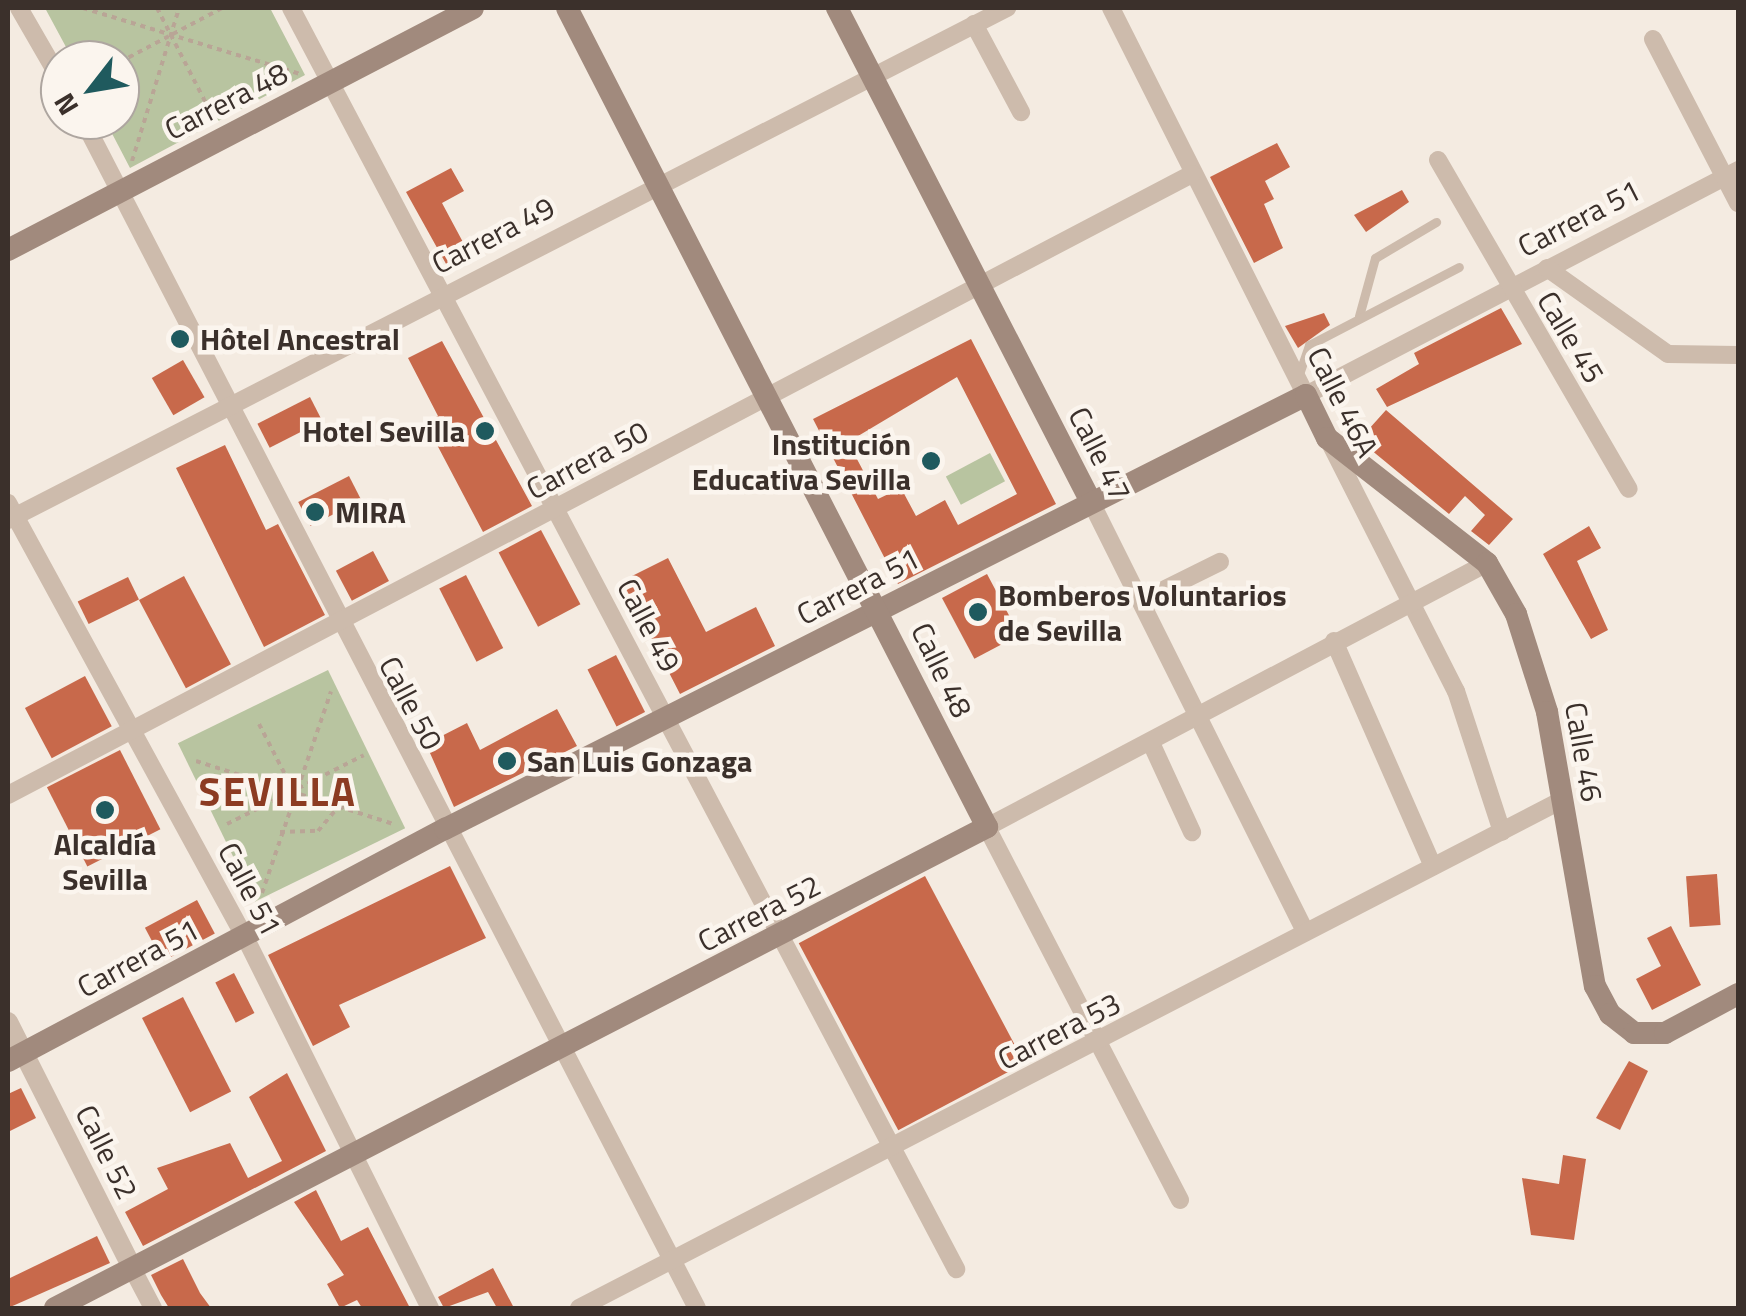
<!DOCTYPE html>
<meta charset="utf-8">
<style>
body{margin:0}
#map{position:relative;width:1746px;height:1316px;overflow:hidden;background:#f4ebe1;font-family:"Titillium Web",sans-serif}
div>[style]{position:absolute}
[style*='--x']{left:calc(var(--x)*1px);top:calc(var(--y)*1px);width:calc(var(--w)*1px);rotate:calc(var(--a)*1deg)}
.green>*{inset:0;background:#b8c4a0;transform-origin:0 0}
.building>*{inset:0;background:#c8694b;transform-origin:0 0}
.path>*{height:4px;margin-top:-2px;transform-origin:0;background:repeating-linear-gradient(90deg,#b9a596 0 5px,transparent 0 10px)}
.service>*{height:9px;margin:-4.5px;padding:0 4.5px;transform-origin:4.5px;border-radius:4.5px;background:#cdbbac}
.minor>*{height:18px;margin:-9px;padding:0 9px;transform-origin:9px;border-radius:9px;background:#cdbbac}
.tertiary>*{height:20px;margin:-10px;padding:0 10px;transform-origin:10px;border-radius:10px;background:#cdbbac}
.secondary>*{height:22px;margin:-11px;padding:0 11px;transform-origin:11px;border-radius:11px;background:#a18a7d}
.dots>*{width:28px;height:28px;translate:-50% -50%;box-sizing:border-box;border:5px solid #fbf5ee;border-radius:50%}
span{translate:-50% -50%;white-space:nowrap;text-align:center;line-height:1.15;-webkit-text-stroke:9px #fbf5ee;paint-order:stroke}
.street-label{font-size:30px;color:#3b302b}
.poi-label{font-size:30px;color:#3b302b;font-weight:700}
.left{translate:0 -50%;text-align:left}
.right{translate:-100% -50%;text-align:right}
.district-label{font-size:40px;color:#8c3b22;font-weight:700;letter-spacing:2.5px}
.frame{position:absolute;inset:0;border:10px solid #3b302b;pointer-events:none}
.north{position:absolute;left:40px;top:40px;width:100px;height:100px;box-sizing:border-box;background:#fbf5ee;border:2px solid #aea6a0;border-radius:50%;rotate:239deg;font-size:28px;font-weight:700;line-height:40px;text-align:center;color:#3b302b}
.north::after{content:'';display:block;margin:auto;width:35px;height:45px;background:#1f5a5e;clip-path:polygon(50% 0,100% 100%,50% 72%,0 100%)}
</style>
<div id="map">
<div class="green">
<i style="clip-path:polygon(45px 8px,270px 8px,305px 75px,130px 168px,105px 120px,120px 120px,120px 60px,73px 60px)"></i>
<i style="left:990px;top:453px;width:32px;height:50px;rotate:62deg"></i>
<i style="left:328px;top:670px;width:176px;height:167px;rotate:64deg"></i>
</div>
<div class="building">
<i style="clip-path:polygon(1277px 143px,1290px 167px,1265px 181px,1274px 199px,1264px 204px,1283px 248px,1254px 263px,1210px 177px)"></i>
<i style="clip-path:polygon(451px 168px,464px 191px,442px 203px,472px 259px,450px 271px,406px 192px)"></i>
<i style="clip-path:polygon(1402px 190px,1409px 202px,1366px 232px,1354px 215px)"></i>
<i style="clip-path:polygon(1501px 308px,1522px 344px,1387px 407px,1376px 389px,1419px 364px,1414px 353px)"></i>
<i style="clip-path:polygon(1324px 313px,1330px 325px,1298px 348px,1285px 326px)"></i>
<i style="clip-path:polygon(evenodd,971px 339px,1056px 504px,898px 584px,813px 419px,971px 339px,957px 377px,1017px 494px,958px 525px,945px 500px,916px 516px,901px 488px,878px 499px,848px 442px,957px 377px)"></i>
<i style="clip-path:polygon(442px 341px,532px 506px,483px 532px,425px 422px,438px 416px,408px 358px)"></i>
<i style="left:183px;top:360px;width:43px;height:36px;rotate:60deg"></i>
<i style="left:310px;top:397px;width:27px;height:59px;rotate:63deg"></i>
<i style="clip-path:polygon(1386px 410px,1513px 519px,1489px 545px,1471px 531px,1485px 515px,1465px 496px,1449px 514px,1359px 440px)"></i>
<i style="clip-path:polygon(225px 445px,266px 530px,278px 524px,325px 615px,264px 647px,176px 468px)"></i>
<i style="left:349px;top:476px;width:27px;height:57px;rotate:63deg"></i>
<i style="clip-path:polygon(1589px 526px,1601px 548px,1577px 561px,1608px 630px,1591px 639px,1543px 554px)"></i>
<i style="left:541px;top:530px;width:84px;height:48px;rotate:62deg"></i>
<i style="left:373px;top:551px;width:34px;height:42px;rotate:62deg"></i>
<i style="clip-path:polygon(668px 558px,706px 632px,756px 607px,775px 646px,680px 694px,622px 581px)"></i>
<i style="left:987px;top:574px;width:69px;height:51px;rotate:62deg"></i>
<i style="left:466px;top:575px;width:82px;height:30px;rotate:63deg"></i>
<i style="left:184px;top:576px;width:100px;height:51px;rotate:62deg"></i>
<i style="left:128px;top:577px;width:25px;height:56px;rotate:64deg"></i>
<i style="left:616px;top:655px;width:64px;height:32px;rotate:63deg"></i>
<i style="left:85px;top:676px;width:57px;height:68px;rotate:62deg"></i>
<i style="clip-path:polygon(557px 709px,577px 746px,454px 807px,426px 744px,467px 723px,480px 750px)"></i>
<i style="left:120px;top:750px;width:89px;height:82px;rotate:63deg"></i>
<i style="clip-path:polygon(450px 866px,486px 938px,339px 1005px,350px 1027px,313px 1046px,268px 955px)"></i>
<i style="left:1717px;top:874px;width:51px;height:31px;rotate:86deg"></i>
<i style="left:925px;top:876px;width:212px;height:143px;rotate:62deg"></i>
<i style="left:197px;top:900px;width:38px;height:59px;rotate:62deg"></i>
<i style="clip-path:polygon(1671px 926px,1701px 985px,1652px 1010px,1636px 979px,1661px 966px,1647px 938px)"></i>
<i style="left:234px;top:973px;width:45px;height:21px;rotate:63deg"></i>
<i style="left:183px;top:997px;width:106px;height:46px;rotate:63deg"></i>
<i style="clip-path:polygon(1629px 1061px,1648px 1071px,1620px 1130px,1596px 1118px)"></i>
<i style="clip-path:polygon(287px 1073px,326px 1151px,143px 1246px,125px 1212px,168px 1189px,157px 1168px,230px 1143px,248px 1178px,282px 1161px,249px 1097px)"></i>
<i style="clip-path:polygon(21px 1088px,36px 1118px,8px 1132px,8px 1094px)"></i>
<i style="clip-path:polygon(1563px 1155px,1586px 1159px,1574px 1240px,1531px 1235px,1522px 1178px,1559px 1184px)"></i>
<i style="clip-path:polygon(316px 1190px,341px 1241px,368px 1227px,410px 1308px,362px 1308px,357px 1300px,340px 1308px,327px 1284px,344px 1275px,294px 1202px)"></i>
<i style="clip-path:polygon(97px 1236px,110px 1263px,8px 1308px,8px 1279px)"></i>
<i style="clip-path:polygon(183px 1259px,200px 1293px,211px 1308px,169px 1308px,161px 1295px,151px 1275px)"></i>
<i style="clip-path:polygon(493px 1268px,514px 1308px,497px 1308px,488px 1292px,444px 1308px,438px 1297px)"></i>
</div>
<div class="path">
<i style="--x:83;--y:8;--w:227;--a:16.9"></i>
<i style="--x:157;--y:8;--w:125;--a:62.8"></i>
<i style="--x:120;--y:62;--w:115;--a:-27.9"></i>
<i style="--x:132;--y:161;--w:160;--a:-72.9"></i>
<i style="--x:259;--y:724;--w:74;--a:62.7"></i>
<i style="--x:196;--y:761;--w:208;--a:17.7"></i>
<i style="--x:227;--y:824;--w:153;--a:-26.7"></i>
<i style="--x:280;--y:832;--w:38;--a:-2"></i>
<i style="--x:318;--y:831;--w:31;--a:-50"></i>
<i style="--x:262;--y:893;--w:213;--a:-71.1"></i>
</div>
<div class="service">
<i style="--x:1359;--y:316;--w:60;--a:-74.6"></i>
<i style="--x:1375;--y:258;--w:71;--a:-30.5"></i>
<i style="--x:1298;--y:377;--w:34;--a:-71"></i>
<i style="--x:1309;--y:345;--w:169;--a:-27.5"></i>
</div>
<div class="minor">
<i style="--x:19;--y:8;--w:82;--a:60"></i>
<i style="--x:291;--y:8;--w:1426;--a:62.19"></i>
<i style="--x:1111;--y:8;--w:433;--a:63.3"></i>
<i style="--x:1306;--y:395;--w:487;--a:-27.5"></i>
<i style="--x:974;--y:24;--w:100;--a:61.9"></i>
<i style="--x:1653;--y:39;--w:185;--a:62.6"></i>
<i style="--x:83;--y:120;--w:1337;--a:62.67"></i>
<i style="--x:1438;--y:160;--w:380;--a:59.9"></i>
<i style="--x:1547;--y:268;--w:148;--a:35.4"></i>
<i style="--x:1668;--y:354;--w:70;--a:0.8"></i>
<i style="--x:1331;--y:445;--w:276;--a:63.1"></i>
<i style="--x:1456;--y:691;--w:148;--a:71.9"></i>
<i style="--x:1091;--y:502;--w:477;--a:63.5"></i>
<i style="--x:8;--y:503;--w:492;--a:61.4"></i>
<i style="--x:244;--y:935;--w:417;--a:63.5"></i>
<i style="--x:8;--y:520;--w:1123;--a:-27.14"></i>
<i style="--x:1143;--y:600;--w:86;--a:-26.3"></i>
<i style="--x:1334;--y:641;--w:246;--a:66.3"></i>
<i style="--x:1152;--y:745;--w:96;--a:65.3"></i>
<i style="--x:8;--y:795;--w:1337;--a:-27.68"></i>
<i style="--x:1180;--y:1200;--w:420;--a:-117.4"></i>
<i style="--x:987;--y:827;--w:565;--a:-27.83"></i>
<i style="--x:132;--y:1268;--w:45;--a:62.3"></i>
<i style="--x:579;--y:1308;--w:1107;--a:-27.33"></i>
</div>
<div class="tertiary">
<i style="--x:8;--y:1022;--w:275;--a:63.2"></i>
</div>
<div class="secondary">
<i style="--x:837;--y:8;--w:555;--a:62.79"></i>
<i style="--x:8;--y:250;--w:524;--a:-27.49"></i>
<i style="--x:8;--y:1061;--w:495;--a:-28"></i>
<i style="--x:445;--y:829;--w:964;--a:-26.75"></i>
<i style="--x:1306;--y:395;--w:48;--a:64"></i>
<i style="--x:1327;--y:438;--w:203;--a:38"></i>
<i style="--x:1487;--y:563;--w:59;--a:60.4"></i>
<i style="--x:1516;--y:614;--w:103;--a:72.4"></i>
<i style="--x:1547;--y:712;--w:278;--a:80.1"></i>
<i style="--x:1595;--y:986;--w:32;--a:62"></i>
<i style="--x:1610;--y:1014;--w:31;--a:38"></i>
<i style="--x:1634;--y:1033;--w:31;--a:0"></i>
<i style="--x:1665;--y:1033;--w:83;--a:-28.1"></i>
<i style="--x:55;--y:1308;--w:1049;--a:-27.3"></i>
<i style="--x:987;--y:827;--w:920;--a:-117.15"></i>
</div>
<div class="dots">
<i style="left:180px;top:339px;background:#1f5a5e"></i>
<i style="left:485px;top:431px;background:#1f5a5e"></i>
<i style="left:931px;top:461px;background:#1f5a5e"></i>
<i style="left:315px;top:512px;background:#1f5a5e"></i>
<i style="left:978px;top:612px;background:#1f5a5e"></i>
<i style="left:507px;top:761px;background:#1f5a5e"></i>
<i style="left:105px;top:810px;background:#1f5a5e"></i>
</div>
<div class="street-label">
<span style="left:226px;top:101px;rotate:-27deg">Carrera 48</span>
<span style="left:1579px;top:218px;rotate:-27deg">Carrera 51</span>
<span style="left:493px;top:235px;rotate:-27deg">Carrera 49</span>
<span style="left:1571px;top:337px;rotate:59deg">Calle 45</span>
<span style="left:1343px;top:402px;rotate:63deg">Calle 46A</span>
<span style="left:1100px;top:454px;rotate:63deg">Calle 47</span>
<span style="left:587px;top:460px;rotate:-28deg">Carrera 50</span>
<span style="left:858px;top:586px;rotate:-27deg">Carrera 51</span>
<span style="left:649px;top:625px;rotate:62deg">Calle 49</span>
<span style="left:942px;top:670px;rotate:64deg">Calle 48</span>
<span style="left:411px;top:703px;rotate:62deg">Calle 50</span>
<span style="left:1584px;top:752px;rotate:80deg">Calle 46</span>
<span style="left:250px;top:889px;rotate:62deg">Calle 51</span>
<span style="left:759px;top:913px;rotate:-27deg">Carrera 52</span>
<span style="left:138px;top:958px;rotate:-28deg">Carrera 51</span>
<span style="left:1059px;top:1031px;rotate:-27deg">Carrera 53</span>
<span style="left:107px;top:1152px;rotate:63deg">Calle 52</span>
</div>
<div class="poi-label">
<span class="left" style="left:200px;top:339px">Hôtel Ancestral</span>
<span class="right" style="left:465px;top:431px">Hotel Sevilla</span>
<span class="right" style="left:911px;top:461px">Institución<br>Educativa Sevilla</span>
<span class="left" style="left:335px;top:512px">MIRA</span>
<span class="left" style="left:998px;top:612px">Bomberos Voluntarios<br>de Sevilla</span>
<span class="left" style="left:527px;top:761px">San Luis Gonzaga</span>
<span style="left:105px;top:861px">Alcaldía<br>Sevilla</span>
</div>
<div class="district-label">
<span style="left:278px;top:792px">SEVILLA</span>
</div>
<div class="frame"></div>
<div class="north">N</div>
</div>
